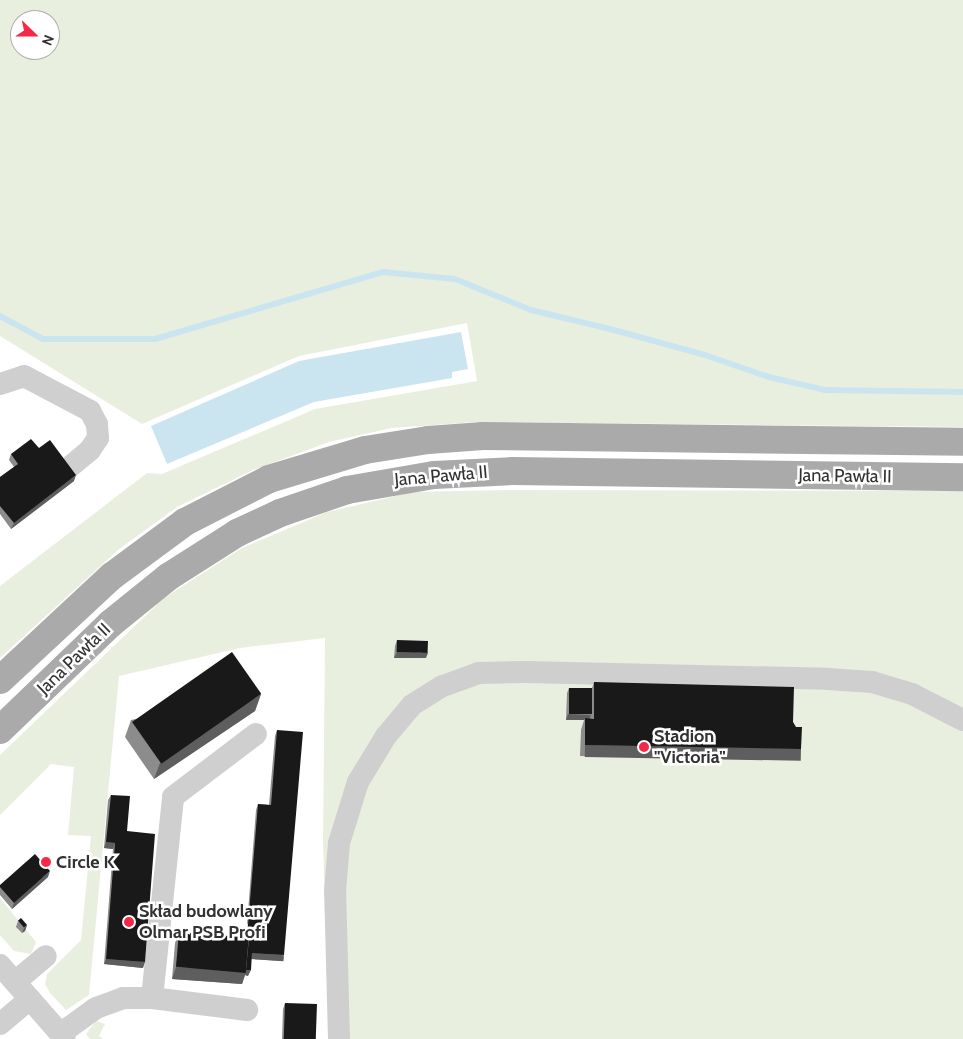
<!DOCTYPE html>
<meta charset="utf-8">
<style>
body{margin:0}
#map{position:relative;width:963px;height:1039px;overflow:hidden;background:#fff;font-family:Cabin,sans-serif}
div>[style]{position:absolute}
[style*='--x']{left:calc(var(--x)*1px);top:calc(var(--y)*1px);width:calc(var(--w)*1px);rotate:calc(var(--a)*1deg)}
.green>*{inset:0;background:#e9efdf}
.water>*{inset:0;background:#cbe5f0}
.stream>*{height:6px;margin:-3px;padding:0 3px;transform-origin:3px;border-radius:3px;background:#cbe5f0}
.minor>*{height:22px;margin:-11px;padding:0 11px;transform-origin:11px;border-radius:11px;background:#cfcfcf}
.major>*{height:28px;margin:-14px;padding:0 14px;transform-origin:14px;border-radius:14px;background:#aaa}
.wall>*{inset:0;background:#8c8c8c}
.shaded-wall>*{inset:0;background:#5e5e5e;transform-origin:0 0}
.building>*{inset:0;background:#191919;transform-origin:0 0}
.dots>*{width:14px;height:14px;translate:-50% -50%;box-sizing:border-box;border:2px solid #fff;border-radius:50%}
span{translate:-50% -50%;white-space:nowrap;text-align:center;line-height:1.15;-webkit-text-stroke:5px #fff;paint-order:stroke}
.street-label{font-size:18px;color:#323232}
.poi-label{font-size:18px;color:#323232;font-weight:700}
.left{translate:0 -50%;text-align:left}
.north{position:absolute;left:10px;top:10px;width:50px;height:50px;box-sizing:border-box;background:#fff;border:1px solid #adadad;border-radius:50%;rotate:112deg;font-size:14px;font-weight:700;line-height:20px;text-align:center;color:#323232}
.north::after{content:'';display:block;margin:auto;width:18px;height:22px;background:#f42949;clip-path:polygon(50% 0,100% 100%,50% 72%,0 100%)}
</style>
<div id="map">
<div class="green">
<i style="clip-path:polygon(evenodd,0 0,963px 0,963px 427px,476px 422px,392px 428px,329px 442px,253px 470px,177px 507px,118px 550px,0 658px,0 586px,147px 473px,162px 474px,315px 409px,477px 381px,467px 323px,299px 356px,142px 424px,0 336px,0 0,20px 20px,50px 20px,50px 50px,20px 50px,20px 20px)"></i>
<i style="clip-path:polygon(506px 490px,963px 491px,963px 1039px,329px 1039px,323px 842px,325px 638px,240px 648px,119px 676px,89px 995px,66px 1010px,50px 993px,45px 984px,47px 974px,81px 940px,91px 836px,68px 835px,74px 767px,51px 764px,0 815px,0 755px,164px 598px,242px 548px,327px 512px,413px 492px)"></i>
<i style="clip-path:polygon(0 898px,36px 942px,31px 954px,14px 951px,0 935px)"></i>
<i style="clip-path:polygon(96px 1021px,105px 1024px,99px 1036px,103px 1039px,90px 1039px,86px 1034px)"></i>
</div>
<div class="water">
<i style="clip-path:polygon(461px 332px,468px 369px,452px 372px,452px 378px,314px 402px,167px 464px,151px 426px,299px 361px)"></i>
</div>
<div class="stream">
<i style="--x:0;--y:316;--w:49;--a:28.1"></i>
<i style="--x:43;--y:339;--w:112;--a:0"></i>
<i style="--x:155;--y:339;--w:238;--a:-16.4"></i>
<i style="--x:383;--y:272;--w:72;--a:5.6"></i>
<i style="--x:455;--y:279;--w:82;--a:22.2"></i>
<i style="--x:531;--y:310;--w:85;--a:13.5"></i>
<i style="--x:614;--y:330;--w:94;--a:15.4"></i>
<i style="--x:705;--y:355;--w:68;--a:19"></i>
<i style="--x:769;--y:377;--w:57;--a:13.1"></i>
<i style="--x:825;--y:390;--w:138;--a:0.8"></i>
</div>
<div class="minor">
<i style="--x:0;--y:384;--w:25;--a:-18"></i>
<i style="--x:24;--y:376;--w:75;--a:27.9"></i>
<i style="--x:90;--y:411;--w:15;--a:62"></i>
<i style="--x:97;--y:424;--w:14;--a:86"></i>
<i style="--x:98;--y:438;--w:14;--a:124"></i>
<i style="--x:90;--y:450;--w:31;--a:140"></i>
<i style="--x:0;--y:965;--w:98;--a:48.7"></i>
<i style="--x:15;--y:982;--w:40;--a:-40"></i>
<i style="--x:152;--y:998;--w:96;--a:7.2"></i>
<i style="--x:0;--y:1024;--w:39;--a:-40"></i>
<i style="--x:60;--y:1034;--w:44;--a:-35.8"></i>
<i style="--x:96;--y:1008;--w:29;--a:-20"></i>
<i style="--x:123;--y:998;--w:29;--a:0"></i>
<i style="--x:152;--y:998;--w:202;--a:-84"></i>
<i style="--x:173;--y:797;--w:104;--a:-37.2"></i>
<i style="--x:339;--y:1039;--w:148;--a:-91.5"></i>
<i style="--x:335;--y:891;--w:48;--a:-85.2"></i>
<i style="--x:339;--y:843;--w:64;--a:-72.7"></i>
<i style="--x:358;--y:782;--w:54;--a:-58.7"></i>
<i style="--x:386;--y:736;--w:40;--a:-50"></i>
<i style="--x:412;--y:705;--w:36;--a:-32"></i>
<i style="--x:443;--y:686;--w:37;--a:-20"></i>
<i style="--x:478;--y:673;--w:48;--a:-1.2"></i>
<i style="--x:526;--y:672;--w:302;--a:1.3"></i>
<i style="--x:828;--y:679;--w:44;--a:3.9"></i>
<i style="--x:872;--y:682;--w:42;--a:16.7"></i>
<i style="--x:912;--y:694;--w:57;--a:27"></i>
</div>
<div class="major">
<i style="--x:0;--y:680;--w:153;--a:-42.9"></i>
<i style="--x:112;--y:576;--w:91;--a:-36.5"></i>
<i style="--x:185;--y:522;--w:94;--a:-27.1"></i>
<i style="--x:269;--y:479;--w:100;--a:-16.8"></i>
<i style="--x:365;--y:450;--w:64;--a:-9"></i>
<i style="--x:428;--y:440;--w:55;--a:-4.2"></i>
<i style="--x:483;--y:436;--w:480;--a:0.7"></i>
<i style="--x:0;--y:730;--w:153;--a:-43.9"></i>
<i style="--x:110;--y:624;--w:75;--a:-39"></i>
<i style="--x:168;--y:577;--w:82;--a:-32.5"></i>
<i style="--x:237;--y:533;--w:47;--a:-24.9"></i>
<i style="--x:280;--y:513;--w:71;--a:-18.9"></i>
<i style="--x:347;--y:490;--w:88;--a:-9.8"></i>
<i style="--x:434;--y:475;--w:78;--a:-2.9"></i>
<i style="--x:512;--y:471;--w:451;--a:0.8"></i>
</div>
<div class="wall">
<i style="clip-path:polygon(39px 448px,74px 481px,11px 529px,0 514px,0 477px,14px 467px,9px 460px,11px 454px)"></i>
<i style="clip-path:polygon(397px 640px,426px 658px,394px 658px,395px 646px)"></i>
<i style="clip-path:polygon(594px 682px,793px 722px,801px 749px,797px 760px,580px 756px,581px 730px,584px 720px,566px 720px,567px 693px,569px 688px,592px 688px)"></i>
<i style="clip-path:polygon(261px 694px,255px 711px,154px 779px,125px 737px,131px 720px)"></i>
<i style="clip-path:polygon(277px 730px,282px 961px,251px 959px,248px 976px,245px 975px,242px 984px,172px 979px,175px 943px,179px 932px,246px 937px,256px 810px,258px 804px,269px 805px,275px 736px)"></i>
<i style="clip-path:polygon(111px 795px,127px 831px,143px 968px,104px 964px,113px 849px,104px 848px,108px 800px)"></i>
<i style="clip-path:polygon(48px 877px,12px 909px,0 895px,0 885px)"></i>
<i style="clip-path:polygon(18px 921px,27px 925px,25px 931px,22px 933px,16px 927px)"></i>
<i style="clip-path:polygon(285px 1003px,316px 1039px,282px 1039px,283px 1009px)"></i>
</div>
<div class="shaded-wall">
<i style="clip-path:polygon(76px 475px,74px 481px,11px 529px,14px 523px)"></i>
<i style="clip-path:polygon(397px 652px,428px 653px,426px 658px,394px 658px)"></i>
<i style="clip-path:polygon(261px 694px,255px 711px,154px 779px,160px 763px)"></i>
<i style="clip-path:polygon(568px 714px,591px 715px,589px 720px,585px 718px,584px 720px,566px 720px)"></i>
<i style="left:585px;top:745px;width:216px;height:12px;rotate:1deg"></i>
<i style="clip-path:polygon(106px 842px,115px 843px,113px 849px,104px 848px)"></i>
<i style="clip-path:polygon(50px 871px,48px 877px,12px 909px,14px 903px)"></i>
<i style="clip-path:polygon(27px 925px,25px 931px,22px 933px,24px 928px)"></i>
<i style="left:252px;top:953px;width:32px;height:6px;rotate:4deg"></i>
<i style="clip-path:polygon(106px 959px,145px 962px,143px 968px,104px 964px)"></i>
<i style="clip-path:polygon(176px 967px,245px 970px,251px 970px,248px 976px,245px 975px,242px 984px,172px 979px)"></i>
</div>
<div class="building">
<i style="clip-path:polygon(31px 439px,39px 448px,50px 440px,76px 475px,14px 523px,0 506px,0 477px,18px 464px,11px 454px)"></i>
<i style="left:397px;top:640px;width:31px;height:12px;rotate:2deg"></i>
<i style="left:232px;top:652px;width:51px;height:122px;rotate:55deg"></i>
<i style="clip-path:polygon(594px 682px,794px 687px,793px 722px,796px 727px,802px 727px,801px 749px,585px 745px,585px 718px,594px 719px)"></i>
<i style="left:569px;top:688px;width:23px;height:26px"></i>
<i style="clip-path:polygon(277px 730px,303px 732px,284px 955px,252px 953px,251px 970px,246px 970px,249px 938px,247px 937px,258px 804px,271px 805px)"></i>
<i style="clip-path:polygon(111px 795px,130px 796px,127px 831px,155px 834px,145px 962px,106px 959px,115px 843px,106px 842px)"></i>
<i style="clip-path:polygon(35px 854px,50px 871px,14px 903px,0 887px,0 885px)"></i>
<i style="left:21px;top:918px;width:9px;height:4px;rotate:49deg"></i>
<i style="left:179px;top:932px;width:70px;height:35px;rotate:5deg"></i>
<i style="left:285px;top:1003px;width:32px;height:36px;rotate:2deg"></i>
</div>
<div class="dots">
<i style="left:644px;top:747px;background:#f42949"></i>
<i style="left:46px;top:862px;background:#f42949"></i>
<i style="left:129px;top:922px;background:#f42949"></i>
</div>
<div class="street-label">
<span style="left:441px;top:476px;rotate:-5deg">Jana Pawła II</span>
<span style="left:845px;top:476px;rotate:1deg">Jana Pawła II</span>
<span style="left:74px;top:659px;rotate:-44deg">Jana Pawła II</span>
</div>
<div class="poi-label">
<span class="left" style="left:654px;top:747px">Stadion<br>"Victoria"</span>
<span class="left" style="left:56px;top:862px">Circle K</span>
<span class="left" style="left:139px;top:922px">Skład budowlany<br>Olmar PSB Profi</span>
</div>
<div class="north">N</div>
</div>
